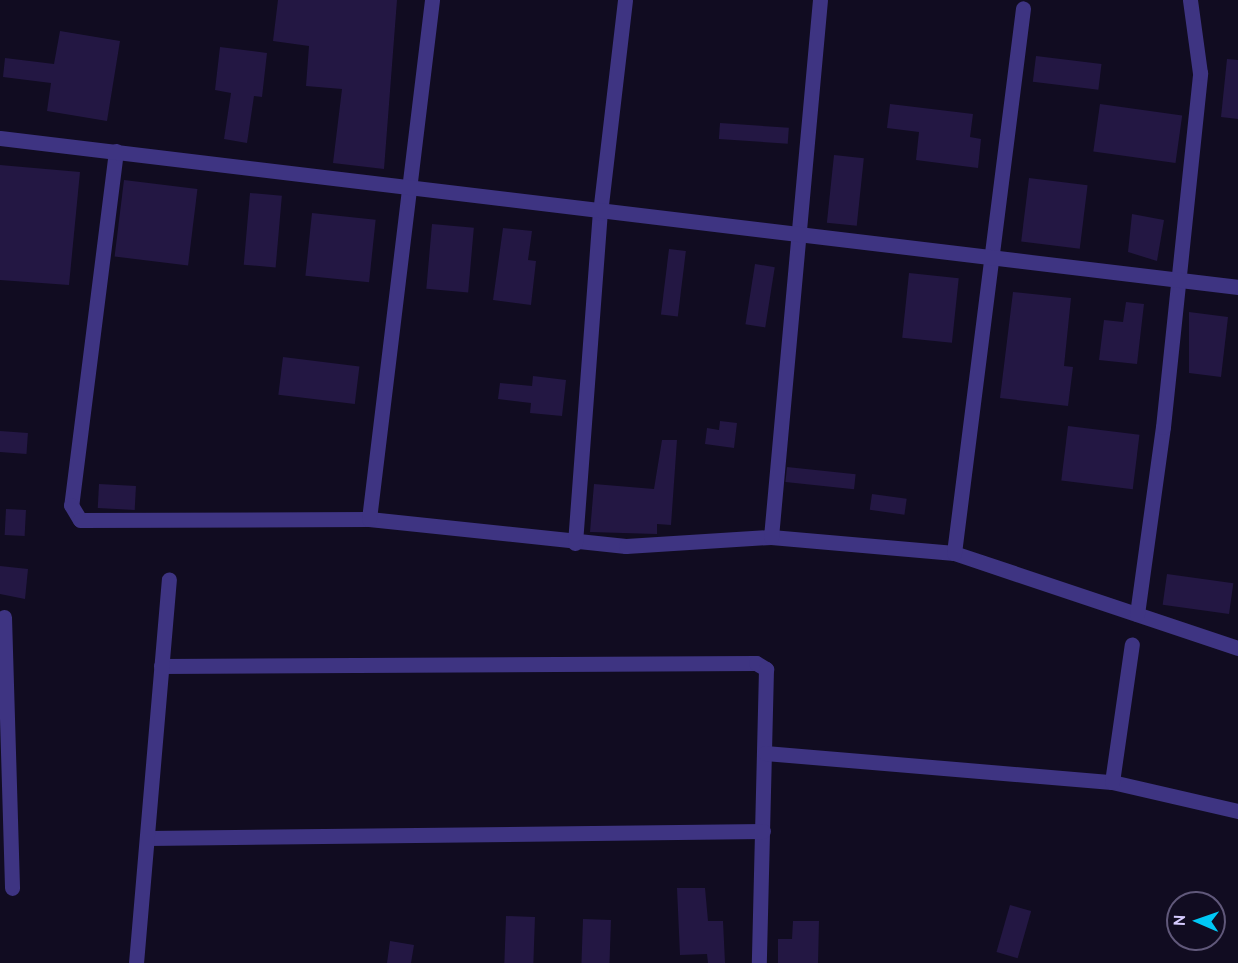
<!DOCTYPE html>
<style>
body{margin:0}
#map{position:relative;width:1238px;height:963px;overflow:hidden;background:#110c21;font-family:Cabin,sans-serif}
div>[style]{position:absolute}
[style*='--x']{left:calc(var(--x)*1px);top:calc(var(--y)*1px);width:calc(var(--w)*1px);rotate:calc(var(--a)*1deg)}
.building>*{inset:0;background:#231743;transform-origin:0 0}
.minor>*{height:15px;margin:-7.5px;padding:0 7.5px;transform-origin:7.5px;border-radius:7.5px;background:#3e3482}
.tertiary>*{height:15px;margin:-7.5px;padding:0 7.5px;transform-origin:7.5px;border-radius:7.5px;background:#3e3482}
span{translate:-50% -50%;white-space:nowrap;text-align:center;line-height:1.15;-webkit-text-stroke:5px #110c21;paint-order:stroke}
.north{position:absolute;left:1166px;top:891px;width:60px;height:60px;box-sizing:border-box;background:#110c21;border:2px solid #60587a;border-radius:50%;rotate:272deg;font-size:16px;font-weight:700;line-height:24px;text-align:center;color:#d6cbff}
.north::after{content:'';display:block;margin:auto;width:21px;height:27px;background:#00c8f6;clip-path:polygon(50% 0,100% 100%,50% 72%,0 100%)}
</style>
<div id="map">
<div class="building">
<i style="clip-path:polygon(278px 0,397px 0,384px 169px,333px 163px,342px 89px,306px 86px,309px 46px,273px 41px)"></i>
<i style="clip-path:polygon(60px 31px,120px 41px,107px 121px,47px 111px,51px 83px,3px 77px,5px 58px,54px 64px)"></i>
<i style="clip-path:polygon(220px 47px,267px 53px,262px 97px,254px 96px,247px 143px,224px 139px,231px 93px,215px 90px)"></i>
<i style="left:1036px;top:56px;width:66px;height:26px;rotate:7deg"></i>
<i style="clip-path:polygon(1227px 59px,1238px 60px,1238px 119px,1221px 117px)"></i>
<i style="clip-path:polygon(890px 104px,973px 114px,970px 137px,981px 139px,978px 168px,916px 160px,919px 132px,887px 128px)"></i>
<i style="left:1100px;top:104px;width:83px;height:48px;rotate:8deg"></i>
<i style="left:720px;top:123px;width:69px;height:16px;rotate:4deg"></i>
<i style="left:834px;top:155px;width:30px;height:68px;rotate:6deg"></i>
<i style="clip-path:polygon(0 165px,80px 172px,69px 285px,0 280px)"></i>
<i style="left:1029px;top:178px;width:59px;height:64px;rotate:7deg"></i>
<i style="left:124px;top:180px;width:74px;height:77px;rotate:7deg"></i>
<i style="left:250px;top:193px;width:32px;height:72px;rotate:5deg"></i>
<i style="left:312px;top:213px;width:64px;height:63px;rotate:6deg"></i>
<i style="clip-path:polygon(1132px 214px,1164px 220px,1157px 261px,1128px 252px)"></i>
<i style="left:432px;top:224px;width:42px;height:65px;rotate:5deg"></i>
<i style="clip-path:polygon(503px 228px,532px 231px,528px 260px,536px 261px,531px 305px,493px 300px)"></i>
<i style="left:669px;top:249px;width:17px;height:66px;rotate:7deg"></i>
<i style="left:755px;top:264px;width:20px;height:61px;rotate:9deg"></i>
<i style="left:909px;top:273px;width:50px;height:65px;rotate:6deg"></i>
<i style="clip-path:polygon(1013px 292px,1071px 298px,1064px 366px,1073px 367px,1068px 406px,1000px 398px)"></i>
<i style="clip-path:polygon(1126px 302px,1144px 304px,1137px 364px,1099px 360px,1104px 320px,1123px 322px)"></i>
<i style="clip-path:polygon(1189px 312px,1228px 317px,1221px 377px,1189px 373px)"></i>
<i style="left:283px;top:357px;width:77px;height:38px;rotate:7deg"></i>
<i style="clip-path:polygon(533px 376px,566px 380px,562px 416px,530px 413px,531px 403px,498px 399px,500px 383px,532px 386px)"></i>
<i style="clip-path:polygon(720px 421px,737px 423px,734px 448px,705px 444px,707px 428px,719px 430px)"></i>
<i style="left:1068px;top:426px;width:72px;height:55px;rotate:7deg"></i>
<i style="left:0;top:431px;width:28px;height:21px;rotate:4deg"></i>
<i style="clip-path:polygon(662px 440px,677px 440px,671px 525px,657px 524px,657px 534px,590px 532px,594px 484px,654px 489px)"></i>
<i style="left:787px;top:467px;width:69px;height:15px;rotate:6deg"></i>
<i style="left:99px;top:484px;width:37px;height:24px;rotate:3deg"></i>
<i style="left:872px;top:494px;width:35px;height:16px;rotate:8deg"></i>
<i style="left:6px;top:509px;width:20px;height:26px;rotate:3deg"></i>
<i style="clip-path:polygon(0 566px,28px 569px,25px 599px,0 594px)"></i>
<i style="left:1167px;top:574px;width:67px;height:31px;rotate:8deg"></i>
<i style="clip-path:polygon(677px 888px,705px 888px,708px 921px,723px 921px,725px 963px,708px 963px,707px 954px,680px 955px)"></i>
<i style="left:1010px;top:905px;width:22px;height:49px;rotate:16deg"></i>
<i style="left:506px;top:916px;width:29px;height:47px;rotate:2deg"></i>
<i style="left:583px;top:919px;width:28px;height:44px;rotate:2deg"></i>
<i style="clip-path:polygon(793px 921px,819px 921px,818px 963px,778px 963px,778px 939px,792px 939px)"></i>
<i style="clip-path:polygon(390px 941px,414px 945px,411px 963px,387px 963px)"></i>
</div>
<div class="minor">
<i style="--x:116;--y:151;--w:357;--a:97.2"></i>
<i style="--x:71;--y:505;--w:17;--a:59"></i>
<i style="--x:80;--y:520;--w:289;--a:-0.2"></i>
<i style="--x:369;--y:519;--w:258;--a:6"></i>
<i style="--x:626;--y:546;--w:145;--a:-3.6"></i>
<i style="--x:771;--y:537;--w:184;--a:5"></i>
<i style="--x:954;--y:553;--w:299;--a:18.5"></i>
<i style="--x:369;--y:519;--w:523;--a:-83.08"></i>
<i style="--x:771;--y:537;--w:539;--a:-84.79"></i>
<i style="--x:575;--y:543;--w:331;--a:-85.7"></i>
<i style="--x:600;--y:213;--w:214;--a:-83.3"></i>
<i style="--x:954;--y:553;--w:549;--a:-82.78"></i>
<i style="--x:1137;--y:614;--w:189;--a:-82.1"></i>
<i style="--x:1163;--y:427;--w:356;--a:-84"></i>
<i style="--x:1200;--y:73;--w:74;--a:-97.8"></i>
<i style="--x:4;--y:617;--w:271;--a:88.3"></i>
<i style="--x:161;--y:666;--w:595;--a:-0.29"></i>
<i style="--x:756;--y:663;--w:12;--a:31"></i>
<i style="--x:766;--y:669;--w:294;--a:91.4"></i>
<i style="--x:765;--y:753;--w:348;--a:4.8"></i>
<i style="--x:1112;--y:782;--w:129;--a:13"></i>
<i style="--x:1112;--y:782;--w:139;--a:-81.8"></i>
<i style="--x:147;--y:838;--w:616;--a:-0.65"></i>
<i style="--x:136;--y:963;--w:385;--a:-85.1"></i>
</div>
<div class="tertiary">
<i style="--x:0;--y:138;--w:1247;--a:6.86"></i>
</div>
<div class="north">N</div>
</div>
